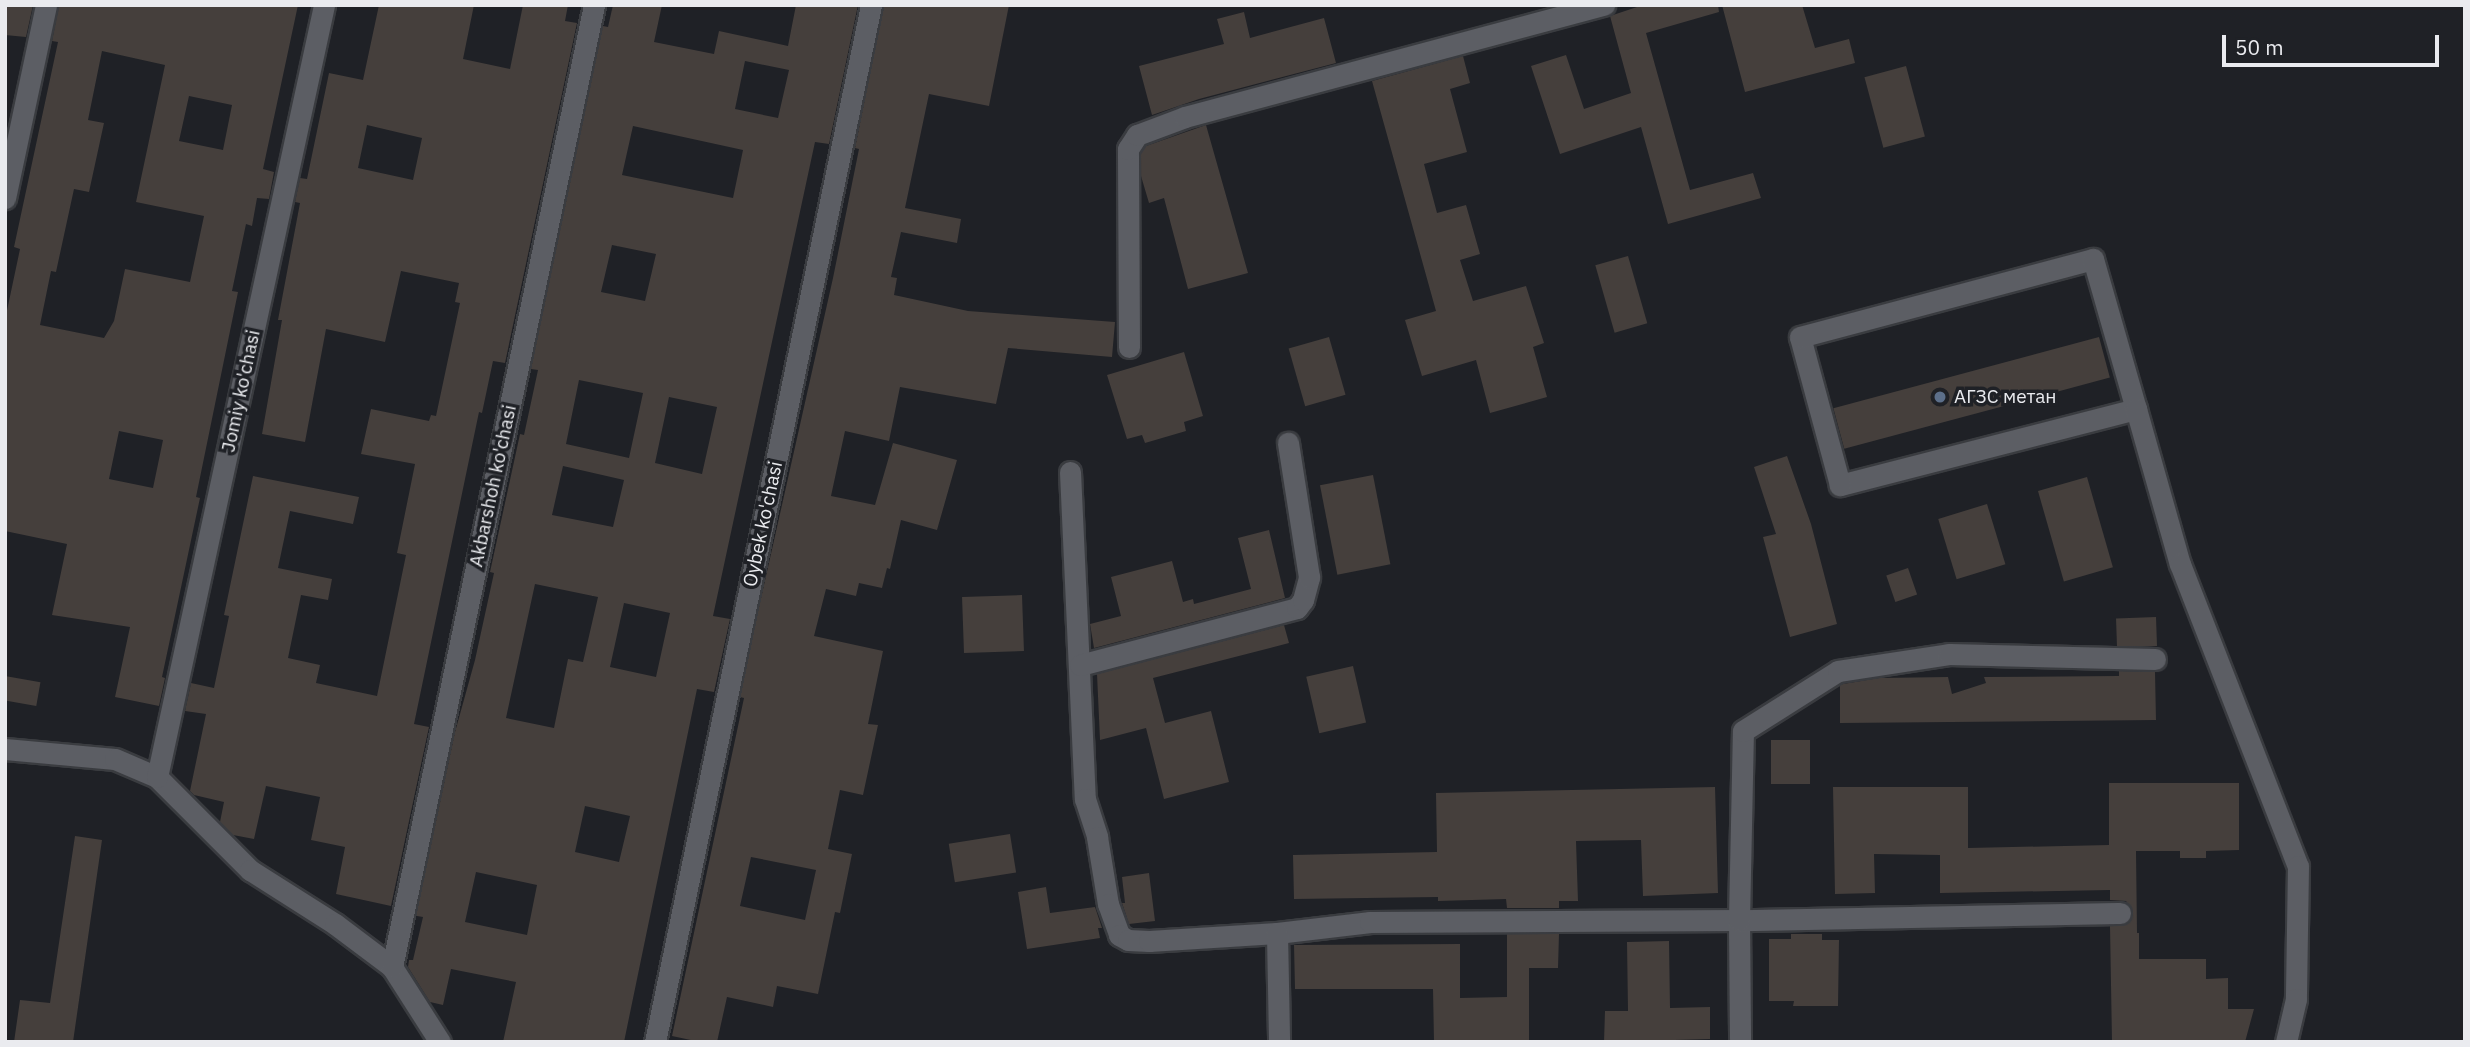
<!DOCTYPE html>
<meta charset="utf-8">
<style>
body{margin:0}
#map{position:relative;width:2470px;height:1047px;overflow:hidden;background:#1f2126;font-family:"IBM Plex Sans",sans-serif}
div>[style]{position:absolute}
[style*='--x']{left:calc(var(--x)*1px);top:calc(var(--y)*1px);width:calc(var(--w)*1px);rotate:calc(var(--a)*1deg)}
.building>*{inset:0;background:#453f3c;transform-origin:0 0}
.roads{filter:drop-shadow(2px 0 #3a3c40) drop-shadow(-2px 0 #3a3c40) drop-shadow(0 2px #3a3c40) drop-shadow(0 -2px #3a3c40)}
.minor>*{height:21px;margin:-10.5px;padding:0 10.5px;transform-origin:10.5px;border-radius:10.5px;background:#5c5e64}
.dots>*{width:19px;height:19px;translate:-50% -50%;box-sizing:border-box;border:4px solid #1f2126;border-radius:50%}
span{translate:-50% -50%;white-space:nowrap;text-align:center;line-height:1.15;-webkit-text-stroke:7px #1f2126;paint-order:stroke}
.street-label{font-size:19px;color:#eaebef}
.poi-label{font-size:19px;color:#eaebef}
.left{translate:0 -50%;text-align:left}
.frame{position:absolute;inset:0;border:7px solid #eaebef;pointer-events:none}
.scale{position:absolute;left:2222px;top:35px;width:217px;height:32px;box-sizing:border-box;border:4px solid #eaebef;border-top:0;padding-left:9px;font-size:21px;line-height:24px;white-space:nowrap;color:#eaebef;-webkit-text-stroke:5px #1f2126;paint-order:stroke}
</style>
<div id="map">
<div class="building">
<i style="clip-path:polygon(5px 5px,33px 5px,26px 37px,5px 35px)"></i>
<i style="clip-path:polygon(evenodd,59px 5px,298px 5px,263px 169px,274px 172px,269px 199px,257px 198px,252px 226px,246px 224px,232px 291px,238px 292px,196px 497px,200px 498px,162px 677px,165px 678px,159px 706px,115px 697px,130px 627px,52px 615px,67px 544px,5px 531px,5px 320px,20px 249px,14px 247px,58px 42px,52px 41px,59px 5px,102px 51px,165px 65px,136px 202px,204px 216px,190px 282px,125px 269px,114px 321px,104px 338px,40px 325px,51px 271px,56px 272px,74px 189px,89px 192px,104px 123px,88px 120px,102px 51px,59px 5px,189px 96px,232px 105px,223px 150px,179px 141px,189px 96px,59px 5px,119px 431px,163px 440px,153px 488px,109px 479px,119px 431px)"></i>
<i style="clip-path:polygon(evenodd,379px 5px,474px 5px,463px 59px,510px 69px,523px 5px,568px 5px,565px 21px,577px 23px,505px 363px,493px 361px,482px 413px,479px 412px,414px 724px,429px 727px,391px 906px,336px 894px,345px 847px,311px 840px,320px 797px,266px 786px,254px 839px,233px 835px,220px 822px,224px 802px,194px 795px,190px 791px,206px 714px,185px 711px,191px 683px,214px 688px,229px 616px,224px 615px,253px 476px,359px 497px,353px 524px,290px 511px,278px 568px,332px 579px,328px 600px,301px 595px,288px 658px,320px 665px,316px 683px,377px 696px,406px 555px,397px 553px,415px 464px,361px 454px,371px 409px,429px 421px,431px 415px,436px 416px,460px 303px,455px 302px,459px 283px,401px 271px,385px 342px,326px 329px,305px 442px,262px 434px,282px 320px,278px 320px,300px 203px,295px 202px,300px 178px,307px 179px,329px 73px,363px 80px,379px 5px,367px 125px,422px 138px,413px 180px,358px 168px,367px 125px)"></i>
<i style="clip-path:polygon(evenodd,613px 5px,662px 5px,654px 42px,714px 54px,719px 31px,788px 46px,796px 5px,858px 5px,829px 144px,815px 142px,713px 616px,730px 619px,714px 692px,697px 689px,624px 1042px,503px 1042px,516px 982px,451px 969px,443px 1005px,430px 1002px,408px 967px,409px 960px,413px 960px,423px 917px,417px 916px,417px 911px,455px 732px,475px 660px,494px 573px,490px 572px,520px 434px,524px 435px,538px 370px,531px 369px,603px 26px,608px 27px,613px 5px,745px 61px,789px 70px,778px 118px,735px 109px,745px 61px,613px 5px,633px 126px,743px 150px,733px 198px,622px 175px,633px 126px,613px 5px,612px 245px,656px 254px,645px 301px,601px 292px,612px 245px,613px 5px,579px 380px,643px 393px,629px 458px,566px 444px,579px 380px,613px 5px,669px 397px,717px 407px,702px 474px,655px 463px,669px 397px,613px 5px,563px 466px,624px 480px,613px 527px,552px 515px,563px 466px,613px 5px,535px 584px,598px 597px,583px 662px,568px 659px,554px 728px,506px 718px,535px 584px,613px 5px,624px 603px,670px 613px,656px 677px,610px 667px,624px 603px,613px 5px,585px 806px,630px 816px,619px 862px,575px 852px,585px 806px,613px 5px,476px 872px,537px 885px,527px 935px,465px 922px,476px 872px)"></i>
<i style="clip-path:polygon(evenodd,884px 5px,1009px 5px,989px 106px,929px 94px,905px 208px,961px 219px,957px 243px,901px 232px,891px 277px,897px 278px,894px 295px,968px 311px,1115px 322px,1112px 357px,1008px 348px,996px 404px,900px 387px,889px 441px,845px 431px,831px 496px,875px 505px,893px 443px,957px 460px,937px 530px,901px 520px,890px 569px,887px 568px,882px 588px,859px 583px,856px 596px,826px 589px,814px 636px,883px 651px,868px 724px,878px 725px,863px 795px,840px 790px,828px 849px,852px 854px,840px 913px,835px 912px,818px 994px,777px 986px,773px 1007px,727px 997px,717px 1042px,700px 1042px,672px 1036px,744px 698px,740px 697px,755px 625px,833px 278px,859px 149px,855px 148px,884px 5px,751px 857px,816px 870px,805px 920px,740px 906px,751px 857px)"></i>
<i style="clip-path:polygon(1643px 5px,1718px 5px,1719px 12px,1646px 33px,1690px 190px,1753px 173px,1761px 198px,1668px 224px,1641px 127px,1560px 154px,1531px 66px,1566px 55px,1584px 109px,1631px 93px,1610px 16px)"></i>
<i style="clip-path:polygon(1722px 5px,1802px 5px,1815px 48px,1849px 39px,1855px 63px,1745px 92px)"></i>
<i style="clip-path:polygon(1244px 12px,1250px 38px,1324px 18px,1336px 63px,1199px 99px,1152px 115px,1139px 66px,1224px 44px,1217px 19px)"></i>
<i style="clip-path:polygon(1463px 56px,1470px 83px,1450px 89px,1467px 152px,1424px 164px,1437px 213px,1466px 205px,1480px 254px,1460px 260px,1473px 301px,1526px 286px,1544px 343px,1533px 347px,1547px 397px,1490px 413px,1476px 360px,1422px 376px,1405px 320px,1436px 311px,1372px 81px)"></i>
<i style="left:1906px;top:66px;width:73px;height:43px;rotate:75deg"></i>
<i style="clip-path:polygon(1206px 125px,1248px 273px,1188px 289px,1164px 198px,1149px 203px,1141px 176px,1141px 153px,1146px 146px)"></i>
<i style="left:1628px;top:256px;width:70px;height:34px;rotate:74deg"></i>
<i style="left:1329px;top:337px;width:60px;height:42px;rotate:74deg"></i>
<i style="left:2099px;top:337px;width:42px;height:275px;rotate:75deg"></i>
<i style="clip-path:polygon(1184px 352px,1203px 416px,1184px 422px,1186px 431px,1145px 443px,1142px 435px,1127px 439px,1107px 375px)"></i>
<i style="clip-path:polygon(1787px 456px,1811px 524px,1837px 624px,1790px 637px,1763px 537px,1776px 534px,1754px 467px)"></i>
<i style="left:1373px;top:475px;width:91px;height:54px;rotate:79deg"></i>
<i style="left:2087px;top:477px;width:94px;height:51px;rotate:74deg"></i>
<i style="left:1987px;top:504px;width:63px;height:51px;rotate:73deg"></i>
<i style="clip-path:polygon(1269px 530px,1285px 598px,1094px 648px,1090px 624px,1121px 616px,1111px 577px,1172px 561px,1183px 602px,1193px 599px,1194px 604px,1251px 589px,1238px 538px)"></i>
<i style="left:1908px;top:568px;width:28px;height:23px;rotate:71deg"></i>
<i style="left:1022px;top:595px;width:56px;height:60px;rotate:88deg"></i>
<i style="left:2156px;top:617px;width:29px;height:40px;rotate:88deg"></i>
<i style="clip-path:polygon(1284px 625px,1289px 643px,1153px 678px,1165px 723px,1211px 711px,1229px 782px,1164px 799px,1146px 728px,1100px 740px,1097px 674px)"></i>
<i style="left:1353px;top:666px;width:58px;height:48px;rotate:77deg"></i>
<i style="clip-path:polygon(2119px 671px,2155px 672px,2156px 720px,1840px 723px,1840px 685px,1843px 684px,1879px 678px,1948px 677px,1952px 694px,1986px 683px,1984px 677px,2119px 676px)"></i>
<i style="left:5px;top:676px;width:36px;height:24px;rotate:10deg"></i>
<i style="left:1771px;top:740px;width:39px;height:44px"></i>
<i style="clip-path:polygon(2109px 783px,2239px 783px,2239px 850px,2206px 851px,2206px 858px,2180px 858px,2180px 851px,2136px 851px,2137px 933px,2139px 933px,2139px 959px,2206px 959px,2206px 979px,2228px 978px,2228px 1009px,2254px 1009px,2245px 1042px,2112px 1042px,2110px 926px,2127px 924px,2133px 912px,2126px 901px,2110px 900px,2110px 890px,1940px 893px,1940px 855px,1874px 854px,1875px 893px,1835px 894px,1833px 787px,1968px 787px,1968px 848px,2109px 845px)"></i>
<i style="clip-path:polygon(1715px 787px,1718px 893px,1643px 896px,1641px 840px,1576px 841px,1578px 901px,1559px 901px,1559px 908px,1507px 908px,1506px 899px,1438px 901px,1438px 897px,1294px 899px,1293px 855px,1437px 852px,1436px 793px)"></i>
<i style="left:1010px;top:834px;width:39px;height:62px;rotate:81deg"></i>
<i style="clip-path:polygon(75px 836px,102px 840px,73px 1042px,14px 1042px,20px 1000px,50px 1003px)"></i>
<i style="clip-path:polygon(1149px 873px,1155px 921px,1129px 924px,1122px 903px,1125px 903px,1122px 877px)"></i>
<i style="clip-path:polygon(1046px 887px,1050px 913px,1095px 907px,1102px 928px,1098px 928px,1100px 938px,1027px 949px,1018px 892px)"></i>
<i style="clip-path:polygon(1507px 934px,1559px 934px,1558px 968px,1529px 968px,1529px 1042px,1434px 1042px,1433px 989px,1295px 989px,1294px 945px,1460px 944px,1460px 998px,1507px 997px)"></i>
<i style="clip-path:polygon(1791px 934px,1822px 934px,1822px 940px,1839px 940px,1838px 1006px,1793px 1006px,1794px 1001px,1769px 1001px,1769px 939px,1791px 939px)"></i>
<i style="clip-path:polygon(1669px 941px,1670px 1008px,1710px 1007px,1710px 1039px,1604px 1042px,1605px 1011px,1628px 1011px,1627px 942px)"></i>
</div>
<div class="roads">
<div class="minor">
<i style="--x:5;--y:198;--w:197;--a:-78"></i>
<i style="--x:1129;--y:347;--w:198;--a:-90.3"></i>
<i style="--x:1128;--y:149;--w:17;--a:-57"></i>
<i style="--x:1137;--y:135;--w:51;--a:-20.6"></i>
<i style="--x:1185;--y:117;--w:434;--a:-15"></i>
<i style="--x:2136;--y:409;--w:306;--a:165.6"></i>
<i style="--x:1840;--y:485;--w:153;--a:-105.1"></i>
<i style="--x:1800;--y:337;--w:303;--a:-14.9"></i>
<i style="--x:2093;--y:259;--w:156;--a:74"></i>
<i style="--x:2136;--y:409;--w:161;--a:74.2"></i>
<i style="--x:2180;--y:564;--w:324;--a:68.7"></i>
<i style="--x:2298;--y:866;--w:133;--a:90.9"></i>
<i style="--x:2296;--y:999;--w:44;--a:103.1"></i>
<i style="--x:1070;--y:472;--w:327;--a:87.4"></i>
<i style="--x:1085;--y:799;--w:40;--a:72"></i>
<i style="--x:1097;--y:837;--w:68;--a:80.7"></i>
<i style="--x:1108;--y:904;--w:33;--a:70"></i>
<i style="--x:1119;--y:935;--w:10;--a:29"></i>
<i style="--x:1128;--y:940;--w:21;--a:3"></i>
<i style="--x:1149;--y:941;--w:128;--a:-3.6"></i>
<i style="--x:1277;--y:933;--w:94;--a:-6.7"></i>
<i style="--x:1370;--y:922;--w:369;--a:-0.3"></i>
<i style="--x:1739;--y:920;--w:122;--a:89.5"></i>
<i style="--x:1080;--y:665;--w:224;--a:-14.7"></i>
<i style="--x:1297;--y:608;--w:10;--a:-53"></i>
<i style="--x:1303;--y:600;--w:24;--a:-75"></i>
<i style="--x:1309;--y:577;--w:136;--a:-98.9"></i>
<i style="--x:5;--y:749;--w:110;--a:5.2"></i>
<i style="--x:115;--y:759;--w:46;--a:23.2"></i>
<i style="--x:157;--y:777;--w:132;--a:45"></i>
<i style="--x:250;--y:870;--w:101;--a:32.4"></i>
<i style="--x:335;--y:924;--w:71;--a:37"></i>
<i style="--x:392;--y:967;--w:89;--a:57.4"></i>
<i style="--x:157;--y:777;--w:790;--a:-77.79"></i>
<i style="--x:2120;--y:913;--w:381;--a:178.9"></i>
<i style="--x:1739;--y:920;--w:189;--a:-88.8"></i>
<i style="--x:1743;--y:731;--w:112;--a:-32.3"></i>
<i style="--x:1838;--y:671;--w:112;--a:-8.7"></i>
<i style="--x:1949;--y:654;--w:206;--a:1.4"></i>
<i style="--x:1277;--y:933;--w:109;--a:88.9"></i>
<i style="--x:392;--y:967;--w:983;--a:-78.14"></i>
<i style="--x:655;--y:1042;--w:1059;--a:-78.23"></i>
</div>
</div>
<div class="dots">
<i style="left:1940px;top:397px;background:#5c6f8a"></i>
</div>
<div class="street-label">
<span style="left:241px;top:391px;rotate:-78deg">Jomiy ko'chasi</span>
<span style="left:493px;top:486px;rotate:-78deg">Akbarshoh ko'chasi</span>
<span style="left:763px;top:524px;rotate:-78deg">Oybek ko'chasi</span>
</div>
<div class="poi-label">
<span class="left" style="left:1954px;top:397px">АГЗС метан</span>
</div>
<div class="frame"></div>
<div class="scale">50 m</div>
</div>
